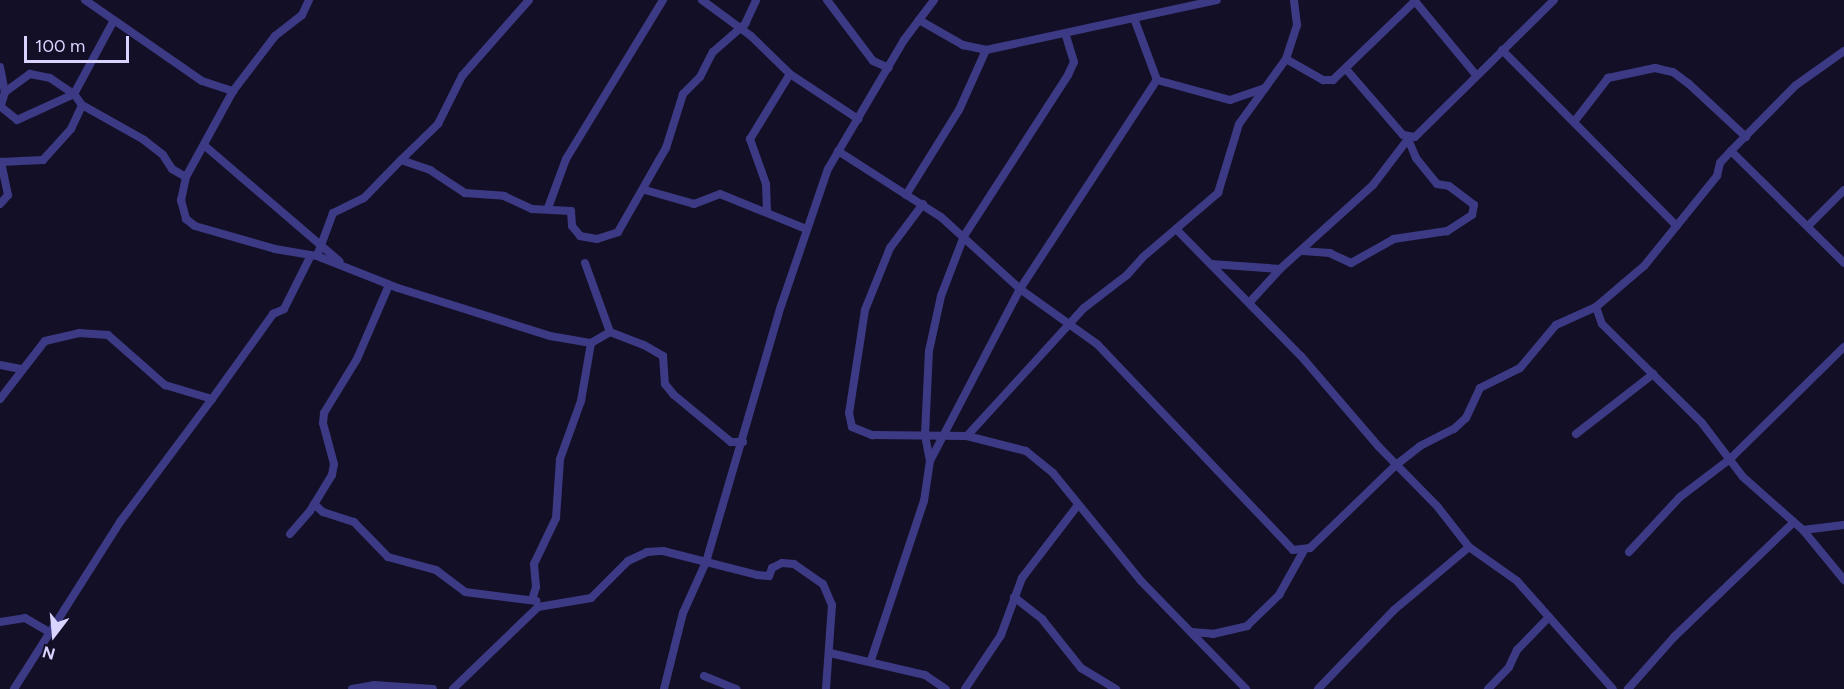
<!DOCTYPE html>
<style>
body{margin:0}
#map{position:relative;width:1844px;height:689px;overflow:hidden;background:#130f26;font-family:Figtree,sans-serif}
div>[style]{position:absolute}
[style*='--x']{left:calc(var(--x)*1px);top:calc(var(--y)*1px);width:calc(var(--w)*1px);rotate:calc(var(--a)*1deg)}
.minor>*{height:8px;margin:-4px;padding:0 4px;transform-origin:4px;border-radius:4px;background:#3d3a85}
span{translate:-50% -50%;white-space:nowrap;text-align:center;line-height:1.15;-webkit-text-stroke:6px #130f26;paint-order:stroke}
.north{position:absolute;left:24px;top:605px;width:60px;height:60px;-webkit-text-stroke:4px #130f26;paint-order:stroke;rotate:196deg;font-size:16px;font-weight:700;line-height:24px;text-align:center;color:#d9d4ff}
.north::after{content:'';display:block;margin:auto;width:21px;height:27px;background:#d9d4ff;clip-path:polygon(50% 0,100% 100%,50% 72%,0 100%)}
.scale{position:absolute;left:24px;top:36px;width:105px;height:27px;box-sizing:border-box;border:3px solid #d9d4ff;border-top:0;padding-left:8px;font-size:18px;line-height:21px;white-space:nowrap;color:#d9d4ff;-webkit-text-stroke:4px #130f26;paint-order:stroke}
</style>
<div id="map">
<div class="minor">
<i style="--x:85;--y:0;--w:142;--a:34.7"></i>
<i style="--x:202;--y:81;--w:33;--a:18"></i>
<i style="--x:309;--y:0;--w:17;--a:115"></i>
<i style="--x:302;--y:15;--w:34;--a:142"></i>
<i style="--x:275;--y:36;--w:69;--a:127.4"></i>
<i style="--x:233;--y:91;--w:98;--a:118.7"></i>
<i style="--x:186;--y:177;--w:24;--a:102"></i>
<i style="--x:181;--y:200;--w:20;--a:75"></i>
<i style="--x:186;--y:219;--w:11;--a:38"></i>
<i style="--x:195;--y:226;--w:83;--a:16"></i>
<i style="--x:275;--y:249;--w:43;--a:9.5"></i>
<i style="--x:317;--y:256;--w:87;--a:21.6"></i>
<i style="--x:398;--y:288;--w:159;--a:17.5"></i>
<i style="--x:550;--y:336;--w:42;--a:9.7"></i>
<i style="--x:591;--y:343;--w:22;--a:-30"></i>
<i style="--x:610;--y:332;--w:36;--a:21"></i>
<i style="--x:644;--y:345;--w:22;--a:30"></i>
<i style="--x:663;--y:356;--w:28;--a:86"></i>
<i style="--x:665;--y:384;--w:14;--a:51"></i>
<i style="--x:674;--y:395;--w:74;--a:39.5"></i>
<i style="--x:731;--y:442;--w:12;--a:0"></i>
<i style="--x:702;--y:0;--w:61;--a:36.3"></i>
<i style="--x:751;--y:36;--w:54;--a:44.3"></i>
<i style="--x:790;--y:74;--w:82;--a:33.5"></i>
<i style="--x:827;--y:0;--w:76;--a:53"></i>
<i style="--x:873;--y:61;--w:17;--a:24"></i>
<i style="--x:1414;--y:0;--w:97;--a:50.4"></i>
<i style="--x:919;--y:20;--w:51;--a:29.6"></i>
<i style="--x:963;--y:45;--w:24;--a:12"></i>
<i style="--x:986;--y:50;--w:236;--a:-12.2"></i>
<i style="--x:1502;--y:50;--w:248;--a:45.2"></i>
<i style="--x:1844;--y:51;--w:60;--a:144.5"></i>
<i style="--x:1795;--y:86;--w:91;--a:134.6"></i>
<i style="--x:1731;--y:151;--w:16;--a:133"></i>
<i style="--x:1720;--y:163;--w:13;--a:103"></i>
<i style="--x:1717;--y:176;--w:116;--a:129"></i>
<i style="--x:1644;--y:266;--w:63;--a:139.5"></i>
<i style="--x:1596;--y:307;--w:18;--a:71"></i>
<i style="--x:1602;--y:324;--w:141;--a:44.7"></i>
<i style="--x:1702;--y:423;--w:68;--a:52.8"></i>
<i style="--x:1743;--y:477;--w:80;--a:41.5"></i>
<i style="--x:1803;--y:530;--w:65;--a:50.6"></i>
<i style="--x:1286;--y:59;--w:43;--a:29.6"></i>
<i style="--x:1323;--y:80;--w:10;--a:0"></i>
<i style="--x:1333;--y:80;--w:114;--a:-43.9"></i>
<i style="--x:0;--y:67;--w:25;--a:79"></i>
<i style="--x:5;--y:92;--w:14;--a:107"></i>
<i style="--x:1346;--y:69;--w:87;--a:49.2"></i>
<i style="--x:1403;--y:135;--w:12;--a:9"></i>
<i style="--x:1415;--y:137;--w:195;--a:-44.6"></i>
<i style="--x:1157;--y:80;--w:76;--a:15.3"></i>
<i style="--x:1230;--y:100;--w:37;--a:-19"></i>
<i style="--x:5;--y:92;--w:31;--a:-36"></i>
<i style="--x:30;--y:74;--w:20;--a:11"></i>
<i style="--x:50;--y:78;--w:29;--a:34"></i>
<i style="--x:74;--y:94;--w:14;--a:54"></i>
<i style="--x:82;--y:105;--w:71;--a:29.4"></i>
<i style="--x:144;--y:140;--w:24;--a:38"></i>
<i style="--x:163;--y:155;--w:17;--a:57"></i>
<i style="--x:172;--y:169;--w:16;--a:30"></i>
<i style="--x:0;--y:106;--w:22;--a:39"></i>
<i style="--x:17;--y:120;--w:63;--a:-24.5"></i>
<i style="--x:74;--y:94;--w:82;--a:-61.6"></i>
<i style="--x:1574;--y:122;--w:56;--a:-52.3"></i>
<i style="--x:1608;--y:78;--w:48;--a:-12"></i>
<i style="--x:1655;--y:68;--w:18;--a:13"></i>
<i style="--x:1673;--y:72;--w:20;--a:37"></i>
<i style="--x:1689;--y:84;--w:78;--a:42.9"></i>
<i style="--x:205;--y:146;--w:177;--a:40.6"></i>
<i style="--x:838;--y:151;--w:122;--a:32.7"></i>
<i style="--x:941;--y:217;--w:107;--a:42.3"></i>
<i style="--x:1020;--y:289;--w:95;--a:35.5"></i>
<i style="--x:1097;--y:344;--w:284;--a:46.4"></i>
<i style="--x:1293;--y:550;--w:17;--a:-7"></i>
<i style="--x:1310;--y:548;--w:120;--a:-44"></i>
<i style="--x:1396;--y:465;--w:31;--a:-38"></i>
<i style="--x:1420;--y:446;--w:38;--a:-27"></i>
<i style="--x:1454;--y:429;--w:16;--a:-43"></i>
<i style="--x:1466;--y:418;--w:33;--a:-65"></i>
<i style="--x:1480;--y:388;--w:45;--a:-26.6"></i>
<i style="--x:1520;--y:368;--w:56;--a:-50.1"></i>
<i style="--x:1556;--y:325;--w:44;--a:-24.2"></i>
<i style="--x:1731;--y:151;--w:159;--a:44.7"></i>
<i style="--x:401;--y:160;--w:52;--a:-44.2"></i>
<i style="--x:438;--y:124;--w:54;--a:-63.4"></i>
<i style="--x:462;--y:76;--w:101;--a:-48.6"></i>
<i style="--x:0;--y:162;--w:43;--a:-2.7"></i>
<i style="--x:43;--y:160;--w:42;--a:-47.9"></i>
<i style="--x:71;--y:129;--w:26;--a:-65"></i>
<i style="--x:645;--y:190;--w:51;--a:15.9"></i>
<i style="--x:694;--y:204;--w:28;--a:-21"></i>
<i style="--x:720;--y:194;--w:93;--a:22.1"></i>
<i style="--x:906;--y:195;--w:100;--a:-58.1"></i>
<i style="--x:959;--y:110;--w:66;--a:-65.8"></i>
<i style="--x:0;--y:204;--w:12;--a:-48"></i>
<i style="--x:8;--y:195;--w:34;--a:-102"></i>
<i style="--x:923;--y:204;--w:55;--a:126.9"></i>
<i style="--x:890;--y:248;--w:67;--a:112"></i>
<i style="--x:865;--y:310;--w:104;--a:98.8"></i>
<i style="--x:849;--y:413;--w:14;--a:78"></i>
<i style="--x:852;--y:427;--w:22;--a:22"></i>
<i style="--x:872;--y:435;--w:95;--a:0.6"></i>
<i style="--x:967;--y:436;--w:61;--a:14.3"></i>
<i style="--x:1026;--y:451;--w:35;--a:39"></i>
<i style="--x:1053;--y:473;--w:139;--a:50.8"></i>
<i style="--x:1141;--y:581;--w:151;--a:45.8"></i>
<i style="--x:548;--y:208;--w:52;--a:-69.8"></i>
<i style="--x:566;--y:159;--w:186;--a:-58.6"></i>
<i style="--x:767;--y:212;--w:28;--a:-92"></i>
<i style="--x:766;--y:184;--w:48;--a:-109.6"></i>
<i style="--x:750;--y:139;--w:76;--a:-58.4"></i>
<i style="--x:1809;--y:225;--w:49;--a:-45"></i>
<i style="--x:1176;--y:229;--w:178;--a:45.5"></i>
<i style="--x:1301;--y:356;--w:120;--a:49.4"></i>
<i style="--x:1379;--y:447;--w:83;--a:45.5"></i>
<i style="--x:1437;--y:506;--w:52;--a:52"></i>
<i style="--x:1469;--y:547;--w:59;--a:35.3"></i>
<i style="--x:1517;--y:581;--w:144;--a:48.4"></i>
<i style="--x:317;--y:256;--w:46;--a:-69.6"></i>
<i style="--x:333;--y:213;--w:34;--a:-26"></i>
<i style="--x:364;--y:198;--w:53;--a:-45.8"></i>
<i style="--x:401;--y:160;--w:31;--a:19"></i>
<i style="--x:430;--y:170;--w:42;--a:33.3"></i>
<i style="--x:465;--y:193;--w:39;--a:4"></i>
<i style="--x:504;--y:196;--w:31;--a:25"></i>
<i style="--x:532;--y:209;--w:39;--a:3"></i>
<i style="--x:571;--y:211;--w:15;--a:86"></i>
<i style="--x:572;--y:226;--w:13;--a:51"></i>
<i style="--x:580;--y:236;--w:17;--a:10"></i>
<i style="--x:597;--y:239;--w:22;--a:-18"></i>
<i style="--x:618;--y:232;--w:97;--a:-60.3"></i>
<i style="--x:666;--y:148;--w:57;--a:-72.5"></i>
<i style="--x:683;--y:94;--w:24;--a:-45"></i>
<i style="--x:700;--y:77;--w:28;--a:-63"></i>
<i style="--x:713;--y:52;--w:43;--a:-41.2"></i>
<i style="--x:745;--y:24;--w:26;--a:-65"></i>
<i style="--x:585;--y:263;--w:73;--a:70.1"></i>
<i style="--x:1211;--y:264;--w:69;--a:4.1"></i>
<i style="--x:1280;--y:269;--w:125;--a:-42.1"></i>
<i style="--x:1373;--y:185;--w:58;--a:-52.7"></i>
<i style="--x:1408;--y:139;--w:21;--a:67"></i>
<i style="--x:1416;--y:158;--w:33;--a:51"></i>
<i style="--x:1437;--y:184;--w:12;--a:9"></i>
<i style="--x:1449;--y:186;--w:31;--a:37"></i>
<i style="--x:1474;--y:205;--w:10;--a:101"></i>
<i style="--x:1472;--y:215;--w:30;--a:147"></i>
<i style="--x:1447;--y:231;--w:54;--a:171.4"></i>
<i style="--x:1394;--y:239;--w:49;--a:150.8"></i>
<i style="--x:1351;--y:263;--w:23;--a:-155"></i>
<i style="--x:1330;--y:253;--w:27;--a:-176"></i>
<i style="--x:1249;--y:303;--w:46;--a:-47.6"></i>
<i style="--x:0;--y:365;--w:21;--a:11"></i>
<i style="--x:0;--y:399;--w:73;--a:-52.2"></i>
<i style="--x:45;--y:341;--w:35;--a:-13"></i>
<i style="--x:79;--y:333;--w:29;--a:4"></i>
<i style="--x:108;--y:335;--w:76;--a:41.3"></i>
<i style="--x:165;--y:385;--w:49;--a:16.6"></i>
<i style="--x:212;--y:399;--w:105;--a:-54.3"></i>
<i style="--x:273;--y:314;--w:12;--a:-24"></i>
<i style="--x:284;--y:309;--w:60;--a:-63.4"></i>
<i style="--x:1576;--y:434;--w:98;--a:-37.9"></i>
<i style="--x:967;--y:436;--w:173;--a:-47.6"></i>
<i style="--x:1084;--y:308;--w:54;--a:-37.5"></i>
<i style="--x:1127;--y:275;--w:24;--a:-48"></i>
<i style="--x:1143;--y:257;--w:99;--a:-40.5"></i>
<i style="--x:1218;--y:193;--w:72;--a:-73.1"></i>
<i style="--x:1239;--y:124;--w:80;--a:-54.1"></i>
<i style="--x:1286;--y:59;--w:36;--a:-72"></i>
<i style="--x:1297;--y:25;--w:25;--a:-97"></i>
<i style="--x:930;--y:461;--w:194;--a:-62.4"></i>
<i style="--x:1020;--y:289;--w:250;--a:-56.8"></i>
<i style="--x:1157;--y:80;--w:66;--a:-110.4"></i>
<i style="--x:314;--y:504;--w:12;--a:42"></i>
<i style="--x:323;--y:512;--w:33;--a:18"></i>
<i style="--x:354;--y:522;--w:49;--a:45.8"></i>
<i style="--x:388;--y:557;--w:50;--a:15.2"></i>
<i style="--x:436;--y:570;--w:36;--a:37"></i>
<i style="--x:465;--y:592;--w:72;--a:7.2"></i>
<i style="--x:1803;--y:530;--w:41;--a:-7"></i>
<i style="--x:290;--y:534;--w:30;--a:-49"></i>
<i style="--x:310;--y:511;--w:42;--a:-58.6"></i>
<i style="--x:332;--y:475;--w:11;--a:-80"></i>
<i style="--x:334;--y:464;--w:42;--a:-105"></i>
<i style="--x:323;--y:423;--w:10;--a:-84"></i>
<i style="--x:324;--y:413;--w:63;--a:-58.6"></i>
<i style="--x:357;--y:359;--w:81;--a:-66.6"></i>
<i style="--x:1629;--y:552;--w:75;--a:-47.2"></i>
<i style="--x:1680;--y:497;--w:63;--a:-37.2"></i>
<i style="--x:1730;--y:459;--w:160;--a:-44.5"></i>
<i style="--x:1014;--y:597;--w:36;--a:38"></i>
<i style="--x:1042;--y:619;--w:63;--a:51.5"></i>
<i style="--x:1081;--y:668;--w:41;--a:31"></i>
<i style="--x:532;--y:600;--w:14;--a:-73"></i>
<i style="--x:536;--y:587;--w:23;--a:-95"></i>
<i style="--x:534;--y:564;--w:51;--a:-64.4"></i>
<i style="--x:556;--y:518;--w:59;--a:-86.1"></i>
<i style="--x:560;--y:459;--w:62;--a:-70.1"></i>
<i style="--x:581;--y:401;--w:59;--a:-80.2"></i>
<i style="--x:0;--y:622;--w:25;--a:-9"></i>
<i style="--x:25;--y:618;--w:28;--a:30"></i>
<i style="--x:1192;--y:632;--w:21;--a:5"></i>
<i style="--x:1213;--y:634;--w:35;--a:-13"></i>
<i style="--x:1247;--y:626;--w:45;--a:-44.1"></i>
<i style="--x:1279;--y:595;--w:49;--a:-60.8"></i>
<i style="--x:830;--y:653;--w:98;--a:13"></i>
<i style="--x:925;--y:675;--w:25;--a:34"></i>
<i style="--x:871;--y:660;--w:168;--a:-71.6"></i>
<i style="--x:924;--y:501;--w:40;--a:-81.5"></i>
<i style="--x:930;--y:461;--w:26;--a:-101"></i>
<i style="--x:925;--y:435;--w:84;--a:-87.3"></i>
<i style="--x:929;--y:351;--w:56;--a:-77.7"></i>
<i style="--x:941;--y:296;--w:64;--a:-69"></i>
<i style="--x:964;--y:236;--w:192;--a:-57.1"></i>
<i style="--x:1068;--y:75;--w:14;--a:-65"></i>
<i style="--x:1074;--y:62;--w:28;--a:-107"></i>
<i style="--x:704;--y:676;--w:35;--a:22"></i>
<i style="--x:14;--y:689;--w:198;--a:-57.6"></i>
<i style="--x:120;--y:522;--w:154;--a:-53.2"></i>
<i style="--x:352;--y:689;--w:22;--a:-10"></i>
<i style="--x:374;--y:685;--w:59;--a:3.9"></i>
<i style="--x:453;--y:689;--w:118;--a:-44"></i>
<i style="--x:538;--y:607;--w:54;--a:-9.6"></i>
<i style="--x:591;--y:598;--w:52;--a:-45"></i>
<i style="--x:628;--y:561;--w:21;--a:-25"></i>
<i style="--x:647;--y:552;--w:16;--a:-4"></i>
<i style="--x:663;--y:551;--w:97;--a:14.3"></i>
<i style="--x:757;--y:575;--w:12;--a:5"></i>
<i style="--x:769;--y:576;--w:9;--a:-69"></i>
<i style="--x:772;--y:568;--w:11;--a:-27"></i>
<i style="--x:782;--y:563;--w:12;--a:5"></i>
<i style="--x:794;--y:564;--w:35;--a:35"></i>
<i style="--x:823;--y:584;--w:23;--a:67"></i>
<i style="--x:832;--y:605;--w:84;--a:94.1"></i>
<i style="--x:664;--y:689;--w:78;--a:-76"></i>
<i style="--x:683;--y:613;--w:56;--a:-65.7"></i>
<i style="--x:706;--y:562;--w:267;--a:-73.7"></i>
<i style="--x:781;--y:306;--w:145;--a:-71.1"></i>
<i style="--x:828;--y:169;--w:150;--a:-59.5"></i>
<i style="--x:904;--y:40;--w:50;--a:-53.1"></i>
<i style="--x:965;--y:689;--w:65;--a:-56.3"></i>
<i style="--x:1001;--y:635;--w:61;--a:-69.8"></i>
<i style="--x:1022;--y:578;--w:92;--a:-52.5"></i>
<i style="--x:1318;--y:689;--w:110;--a:-46.1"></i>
<i style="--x:1394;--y:610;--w:98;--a:-40"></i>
<i style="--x:1488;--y:689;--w:30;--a:-46"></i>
<i style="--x:1509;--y:667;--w:19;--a:-65"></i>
<i style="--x:1517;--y:650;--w:46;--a:-45.9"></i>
<i style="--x:1628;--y:689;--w:69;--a:-48.5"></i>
<i style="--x:1674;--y:637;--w:166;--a:-43.8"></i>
</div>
<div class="north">N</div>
<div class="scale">100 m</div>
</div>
